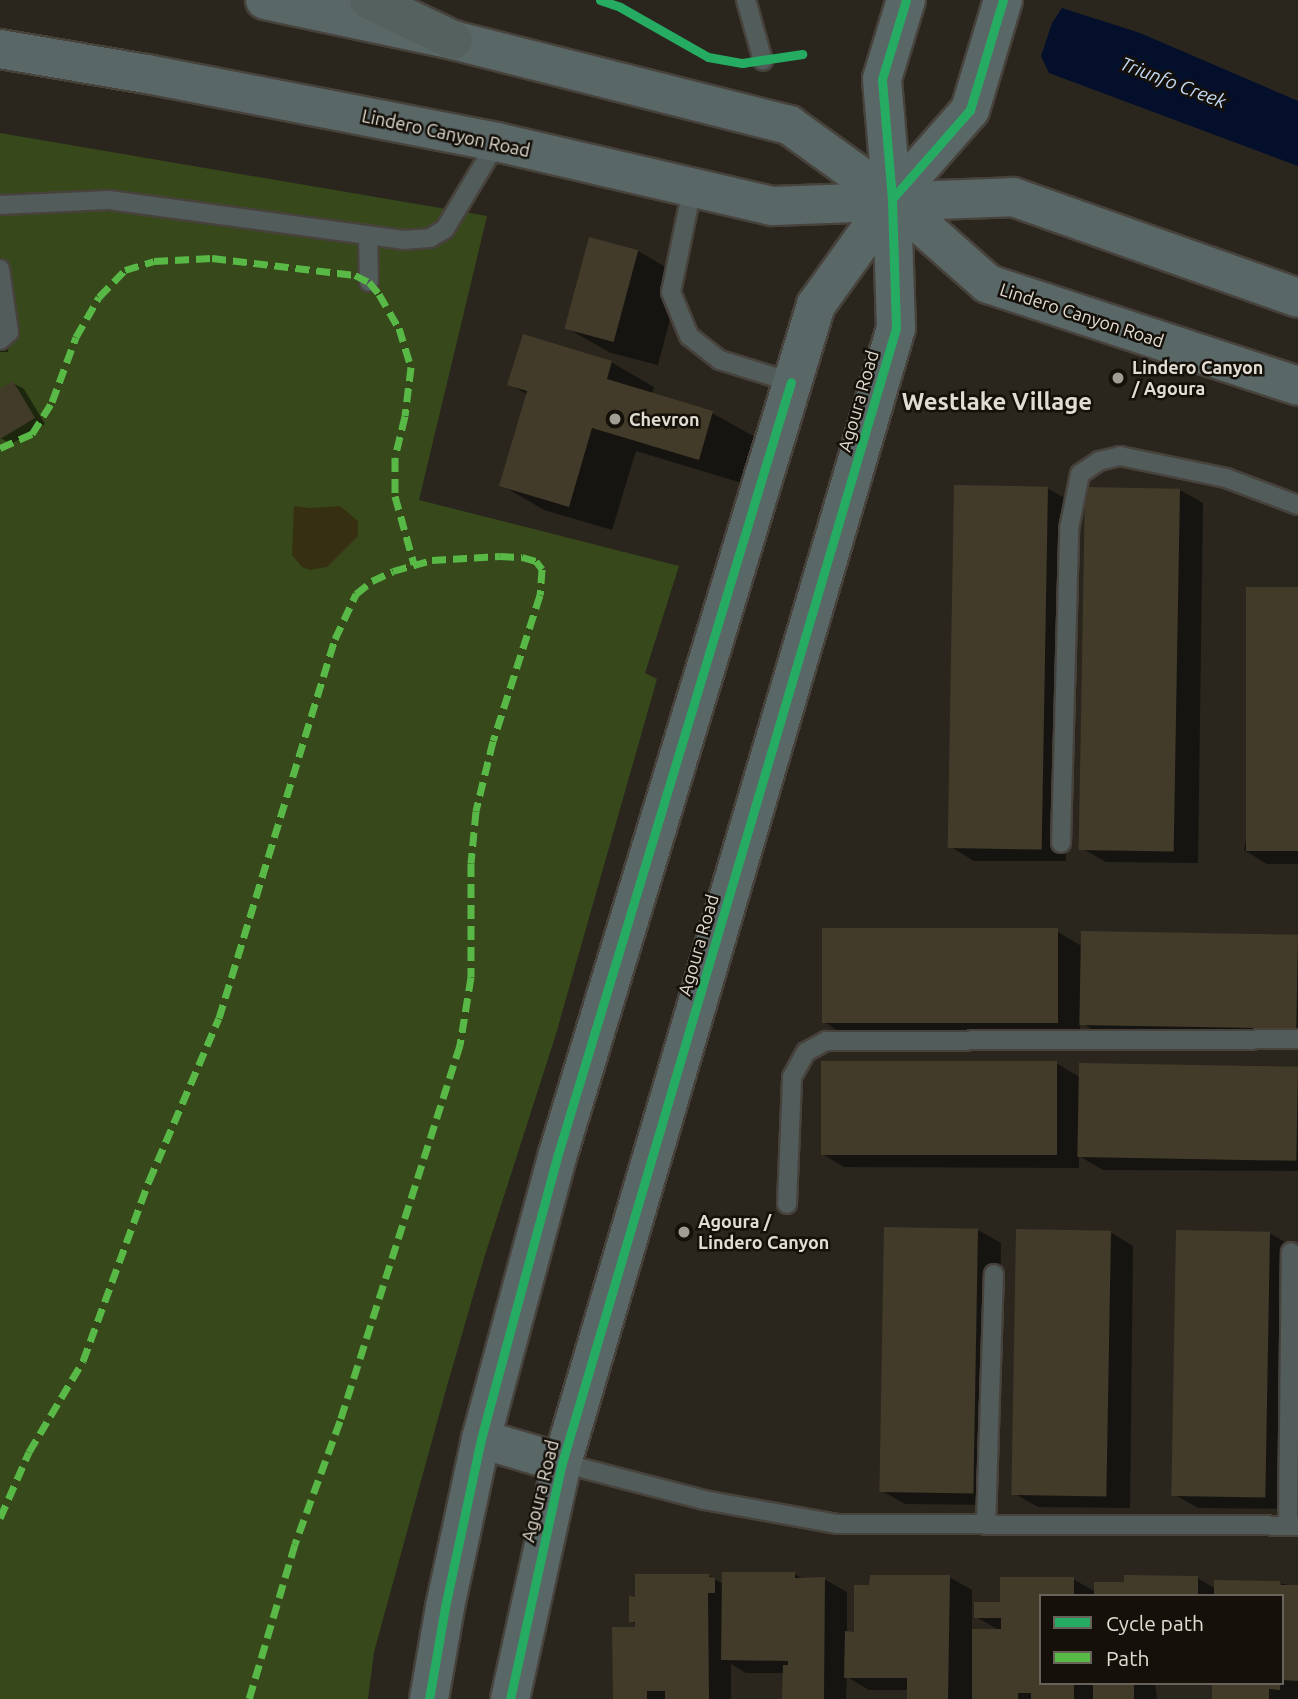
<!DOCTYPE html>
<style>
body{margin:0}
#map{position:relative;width:1298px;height:1699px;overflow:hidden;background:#2a261e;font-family:Ubuntu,sans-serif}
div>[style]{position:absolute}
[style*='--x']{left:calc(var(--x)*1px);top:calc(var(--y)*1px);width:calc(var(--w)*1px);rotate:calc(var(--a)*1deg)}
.green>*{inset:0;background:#37491b}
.sand>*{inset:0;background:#372f12}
.water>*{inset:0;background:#040f2c}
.shadow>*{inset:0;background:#0007}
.building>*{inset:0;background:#433b2a;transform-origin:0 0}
.roads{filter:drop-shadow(2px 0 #47423c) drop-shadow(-2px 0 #47423c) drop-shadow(0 2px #47423c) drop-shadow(0 -2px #47423c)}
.lane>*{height:18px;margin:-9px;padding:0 9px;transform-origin:9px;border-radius:9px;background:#525c5b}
.secondary>*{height:38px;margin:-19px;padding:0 19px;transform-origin:19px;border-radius:19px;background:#5a6767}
.highway>*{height:38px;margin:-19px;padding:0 19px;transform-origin:19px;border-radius:19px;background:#55615f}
.quiet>*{height:7px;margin-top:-3.5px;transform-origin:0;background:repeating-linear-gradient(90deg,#58b947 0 14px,transparent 0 21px)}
.cycleway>*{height:9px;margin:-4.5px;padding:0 4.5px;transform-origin:4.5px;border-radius:4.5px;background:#26ab63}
.dots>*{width:19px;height:19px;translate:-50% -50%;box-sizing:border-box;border:4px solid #15110a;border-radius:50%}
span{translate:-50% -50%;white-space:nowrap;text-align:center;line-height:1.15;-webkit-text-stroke:5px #15110a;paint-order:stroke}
.street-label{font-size:18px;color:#e2ddd3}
.poi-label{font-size:18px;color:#e2ddd3;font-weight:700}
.left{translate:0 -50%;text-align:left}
.water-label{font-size:19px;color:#c2d9f7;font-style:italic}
.district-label{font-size:24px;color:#e2ddd3;font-weight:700}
.legend{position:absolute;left:1039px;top:1594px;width:245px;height:91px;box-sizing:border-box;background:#15110a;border:2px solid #67635a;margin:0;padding:9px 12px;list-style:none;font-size:21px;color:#e2ddd3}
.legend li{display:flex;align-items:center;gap:14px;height:35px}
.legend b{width:35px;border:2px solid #67635a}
</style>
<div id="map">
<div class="green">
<i style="clip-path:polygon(0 133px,487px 216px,419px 500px,679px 566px,645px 673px,657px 679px,556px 1034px,485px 1255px,447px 1386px,374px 1652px,368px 1699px,0 1699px)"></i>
</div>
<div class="sand">
<i style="clip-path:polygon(294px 506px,310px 508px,340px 506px,358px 521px,358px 536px,327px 567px,310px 570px,302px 567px,292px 555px)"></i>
</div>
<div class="water">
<i style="clip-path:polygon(1062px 8px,1140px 33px,1298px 101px,1298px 166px,1049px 73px,1041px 56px,1052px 23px)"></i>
</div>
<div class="shadow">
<i style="clip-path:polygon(638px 251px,681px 276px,658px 365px,611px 353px,568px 329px)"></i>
<i style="clip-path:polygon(0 287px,12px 294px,8px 352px,0 352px)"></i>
<i style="clip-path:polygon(611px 362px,654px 387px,652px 395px,712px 413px,755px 437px,742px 483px,636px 451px,612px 530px,544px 510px,501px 485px,528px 395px,510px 384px)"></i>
<i style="clip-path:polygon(13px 383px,24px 389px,45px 424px,11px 444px,0 438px,0 391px)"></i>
<i style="clip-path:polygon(1047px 488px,1070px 501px,1066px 861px,974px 861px,951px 847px)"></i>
<i style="clip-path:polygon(1180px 490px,1203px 503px,1198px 863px,1106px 862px,1083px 849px)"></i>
<i style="clip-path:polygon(1298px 589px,1298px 864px,1267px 864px,1244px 850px)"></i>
<i style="clip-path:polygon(1058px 932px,1083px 947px,1298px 935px,1298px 1039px,1105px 1037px,1080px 1022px,1080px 1037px,846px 1036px,824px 1022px)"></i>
<i style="clip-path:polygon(1056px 1063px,1081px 1078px,1298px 1067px,1298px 1171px,1103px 1170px,1079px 1156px,1079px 1168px,844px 1167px,822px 1154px)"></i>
<i style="clip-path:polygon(978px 1230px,1001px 1243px,997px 1505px,905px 1504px,882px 1491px)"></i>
<i style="clip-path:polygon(1110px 1232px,1133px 1246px,1130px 1508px,1038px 1507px,1015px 1494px)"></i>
<i style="clip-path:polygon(1269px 1233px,1292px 1246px,1289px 1509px,1198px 1508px,1175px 1495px)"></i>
<i style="clip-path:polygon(794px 1574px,804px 1579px,824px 1579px,847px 1592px,847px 1633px,856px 1634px,871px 1587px,949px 1577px,972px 1590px,972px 1631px,999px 1630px,976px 1617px,1001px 1604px,1073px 1579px,1096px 1592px,1197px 1578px,1216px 1589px,1280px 1583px,1298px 1587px,1298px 1699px,1214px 1699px,1214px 1683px,1282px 1683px,1282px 1596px,1041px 1596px,1041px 1683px,1155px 1683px,1157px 1699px,908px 1699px,908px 1690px,869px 1690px,847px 1677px,846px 1699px,784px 1699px,784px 1673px,746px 1673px,731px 1664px,731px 1699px,614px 1699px,637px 1629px,636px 1624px,630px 1621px,636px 1599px,708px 1575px,723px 1584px)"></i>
</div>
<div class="building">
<i style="left:589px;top:237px;width:51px;height:95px;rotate:15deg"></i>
<i style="clip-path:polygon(523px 334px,612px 361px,607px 379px,713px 411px,699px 460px,592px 428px,569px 507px,499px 486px,527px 391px,507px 385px)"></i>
<i style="clip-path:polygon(13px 381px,35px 418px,0 439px,0 389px)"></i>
<i style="left:954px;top:485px;width:94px;height:363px;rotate:1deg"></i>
<i style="left:1085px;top:487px;width:95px;height:363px;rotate:1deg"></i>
<i style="left:1246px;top:587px;width:52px;height:264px"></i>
<i style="left:822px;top:928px;width:236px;height:95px"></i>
<i style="left:1081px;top:931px;width:217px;height:94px;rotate:1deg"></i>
<i style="left:821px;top:1061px;width:236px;height:94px"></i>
<i style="left:1079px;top:1063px;width:219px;height:94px;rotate:1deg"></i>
<i style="left:884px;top:1227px;width:94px;height:265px;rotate:1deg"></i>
<i style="left:1016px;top:1229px;width:95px;height:266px;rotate:1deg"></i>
<i style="left:1176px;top:1230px;width:94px;height:266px;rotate:1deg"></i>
<i style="clip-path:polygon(722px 1572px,795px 1572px,795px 1578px,825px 1577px,824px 1699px,782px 1699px,783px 1665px,788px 1665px,788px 1661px,721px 1660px)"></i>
<i style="clip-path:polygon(635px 1574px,709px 1574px,709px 1577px,715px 1578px,715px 1593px,708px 1593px,709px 1699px,665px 1699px,665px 1691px,647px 1691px,647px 1699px,613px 1699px,612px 1627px,635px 1627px,635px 1622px,629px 1622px,629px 1596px,635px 1597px)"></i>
<i style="clip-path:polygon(870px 1575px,950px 1575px,948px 1699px,907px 1699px,907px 1678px,844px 1678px,845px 1631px,854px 1632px,854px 1585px,869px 1585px)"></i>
<i style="clip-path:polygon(1124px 1575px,1198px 1576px,1198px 1596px,1094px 1596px,1094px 1582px,1124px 1582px)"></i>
<i style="clip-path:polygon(1000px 1577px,1074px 1577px,1074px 1596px,1041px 1596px,1041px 1683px,1074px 1683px,1074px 1699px,1031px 1699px,1031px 1693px,1018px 1693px,1018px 1699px,972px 1699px,972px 1629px,1001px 1629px,1001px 1618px,974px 1618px,974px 1602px,1000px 1602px)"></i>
<i style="clip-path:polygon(1214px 1580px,1280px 1581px,1281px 1585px,1298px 1585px,1298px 1681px,1282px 1680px,1282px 1596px,1214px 1596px)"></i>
<i style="left:1093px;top:1683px;width:41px;height:16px"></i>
<i style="clip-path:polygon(1212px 1683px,1280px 1683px,1280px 1690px,1269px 1689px,1269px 1699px,1212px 1699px)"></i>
</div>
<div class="roads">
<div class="lane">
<i style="--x:746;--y:0;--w:63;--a:74.4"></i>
<i style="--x:692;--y:189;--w:105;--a:101.5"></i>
<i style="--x:671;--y:292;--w:48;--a:67.8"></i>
<i style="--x:689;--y:336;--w:39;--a:38"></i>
<i style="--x:720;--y:360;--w:74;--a:17.2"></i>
<i style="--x:0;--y:205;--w:109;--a:-2.6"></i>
<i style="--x:109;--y:200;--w:297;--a:7.7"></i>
<i style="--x:403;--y:240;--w:27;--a:-4"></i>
<i style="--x:430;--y:238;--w:17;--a:-31"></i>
<i style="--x:445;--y:229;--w:101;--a:-59.1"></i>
<i style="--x:368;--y:236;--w:46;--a:88.8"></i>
<i style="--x:0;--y:269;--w:64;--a:81.9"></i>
<i style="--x:9;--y:332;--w:12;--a:138"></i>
<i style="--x:1061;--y:843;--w:314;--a:-88.5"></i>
<i style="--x:1069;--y:529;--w:56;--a:-78.7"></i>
<i style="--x:1080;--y:474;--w:23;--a:-34"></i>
<i style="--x:1099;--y:461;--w:22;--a:-13"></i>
<i style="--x:1120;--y:456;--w:108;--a:11.7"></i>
<i style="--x:1226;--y:478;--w:77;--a:20.6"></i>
<i style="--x:787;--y:1204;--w:127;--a:-87.7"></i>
<i style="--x:792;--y:1077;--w:29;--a:-61"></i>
<i style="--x:806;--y:1052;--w:23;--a:-29"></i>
<i style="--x:826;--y:1041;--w:472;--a:-0.2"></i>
<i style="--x:562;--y:1463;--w:147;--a:14.6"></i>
<i style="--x:704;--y:1500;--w:136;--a:10.2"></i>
<i style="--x:838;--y:1524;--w:460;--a:0.2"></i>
<i style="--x:986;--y:1525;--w:251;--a:-88.2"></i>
<i style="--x:1288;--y:1526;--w:274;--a:-89.4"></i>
</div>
<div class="secondary">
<i style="--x:265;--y:0;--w:192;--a:12"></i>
<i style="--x:453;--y:40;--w:347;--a:14.2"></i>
<i style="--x:789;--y:125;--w:127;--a:35.7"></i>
<i style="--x:892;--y:199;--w:128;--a:41.5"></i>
<i style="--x:988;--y:284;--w:326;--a:18.2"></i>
<i style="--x:0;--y:49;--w:149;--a:9.7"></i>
<i style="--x:147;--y:74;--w:357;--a:11"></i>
<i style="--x:497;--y:142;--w:282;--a:13.1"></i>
<i style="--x:772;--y:206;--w:241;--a:-2.1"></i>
<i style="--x:1013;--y:197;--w:302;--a:19.5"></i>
<i style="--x:481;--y:1439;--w:84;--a:16.5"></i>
<i style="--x:429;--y:1699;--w:93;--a:-80.1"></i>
<i style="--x:445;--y:1607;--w:172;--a:-77.9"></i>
<i style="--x:481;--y:1439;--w:295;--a:-74.9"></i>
<i style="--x:558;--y:1154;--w:887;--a:-73.1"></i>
<i style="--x:816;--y:305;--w:130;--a:-54.4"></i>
<i style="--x:892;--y:199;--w:118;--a:-48.8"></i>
<i style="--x:970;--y:110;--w:115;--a:-73.3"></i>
<i style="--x:510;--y:1699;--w:242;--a:-77.6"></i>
<i style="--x:562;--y:1463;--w:1183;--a:-73.6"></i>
<i style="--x:896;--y:328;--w:129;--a:-91.8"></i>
<i style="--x:892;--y:199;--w:120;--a:-94.8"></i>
<i style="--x:882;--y:79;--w:83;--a:-73.1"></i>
</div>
<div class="highway">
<i style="--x:369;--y:0;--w:93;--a:25.5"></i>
</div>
</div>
<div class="quiet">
<i style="--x:0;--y:448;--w:35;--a:-24"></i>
<i style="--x:32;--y:434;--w:38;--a:-58"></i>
<i style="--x:52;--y:402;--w:69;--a:-69.7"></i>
<i style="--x:76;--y:337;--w:46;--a:-60.1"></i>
<i style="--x:99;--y:297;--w:37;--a:-46"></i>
<i style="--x:125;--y:270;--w:30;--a:-17"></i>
<i style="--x:154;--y:261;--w:58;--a:-3"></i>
<i style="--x:212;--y:258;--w:144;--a:6.8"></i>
<i style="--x:355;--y:275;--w:16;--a:27"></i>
<i style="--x:369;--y:282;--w:16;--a:50"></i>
<i style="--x:379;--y:294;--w:39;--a:60"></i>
<i style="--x:399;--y:328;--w:41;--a:72.9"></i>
<i style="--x:411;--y:367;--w:49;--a:97"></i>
<i style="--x:405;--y:416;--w:42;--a:103.7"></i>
<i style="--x:395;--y:457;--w:39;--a:90"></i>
<i style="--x:395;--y:496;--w:71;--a:74.4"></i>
<i style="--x:0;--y:1518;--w:72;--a:-66.3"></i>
<i style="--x:29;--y:1452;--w:106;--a:-59.3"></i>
<i style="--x:83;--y:1361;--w:192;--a:-69.9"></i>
<i style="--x:149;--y:1181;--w:177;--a:-66.8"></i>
<i style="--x:219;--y:1018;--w:396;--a:-73"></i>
<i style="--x:335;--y:639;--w:50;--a:-65"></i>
<i style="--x:356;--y:594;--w:21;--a:-39"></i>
<i style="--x:372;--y:581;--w:23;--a:-25"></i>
<i style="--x:393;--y:571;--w:41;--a:-15.8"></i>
<i style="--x:432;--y:560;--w:68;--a:-3.4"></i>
<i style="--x:500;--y:556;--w:22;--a:3"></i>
<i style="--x:522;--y:557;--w:15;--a:16"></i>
<i style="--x:536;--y:561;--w:10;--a:53"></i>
<i style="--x:542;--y:569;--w:26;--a:94"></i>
<i style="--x:540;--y:595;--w:153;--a:107.8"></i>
<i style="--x:493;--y:741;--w:72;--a:103.7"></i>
<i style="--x:476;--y:811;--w:52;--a:95.5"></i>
<i style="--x:471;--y:863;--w:114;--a:90"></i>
<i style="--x:471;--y:977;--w:69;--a:99.2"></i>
<i style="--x:460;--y:1045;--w:395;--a:107.7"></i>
<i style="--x:340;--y:1421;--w:131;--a:110.1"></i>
<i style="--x:295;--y:1544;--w:162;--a:106.5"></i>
</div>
<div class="cycleway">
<i style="--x:600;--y:0;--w:21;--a:19"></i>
<i style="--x:620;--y:7;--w:101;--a:29.6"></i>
<i style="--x:708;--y:57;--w:35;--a:10"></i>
<i style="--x:742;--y:63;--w:61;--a:-8.5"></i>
<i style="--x:892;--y:199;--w:118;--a:-48.8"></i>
<i style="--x:970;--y:110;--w:115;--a:-73.3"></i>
<i style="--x:429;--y:1699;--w:93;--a:-80.1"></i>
<i style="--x:445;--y:1607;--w:172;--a:-77.9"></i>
<i style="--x:481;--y:1439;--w:295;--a:-74.9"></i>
<i style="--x:558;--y:1154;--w:806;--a:-73.21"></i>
<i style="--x:510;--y:1699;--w:242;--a:-77.6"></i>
<i style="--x:562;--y:1463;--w:1183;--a:-73.6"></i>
<i style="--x:896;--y:328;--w:129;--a:-91.8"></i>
<i style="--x:892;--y:199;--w:120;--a:-94.8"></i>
<i style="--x:882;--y:79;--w:83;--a:-73.1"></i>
</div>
<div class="dots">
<i style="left:1118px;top:378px;background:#a29d94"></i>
<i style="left:615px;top:419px;background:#a29d94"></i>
<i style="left:684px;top:1232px;background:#a29d94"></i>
</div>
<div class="street-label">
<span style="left:446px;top:133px;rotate:12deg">Lindero Canyon Road</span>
<span style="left:1082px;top:315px;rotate:18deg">Lindero Canyon Road</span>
<span style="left:858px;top:401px;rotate:-74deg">Agoura Road</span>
<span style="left:698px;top:945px;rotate:-74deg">Agoura Road</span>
<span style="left:540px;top:1491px;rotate:-76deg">Agoura Road</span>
</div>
<div class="poi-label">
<span class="left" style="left:1132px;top:378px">Lindero Canyon<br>/ Agoura</span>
<span class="left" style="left:629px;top:419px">Chevron</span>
<span class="left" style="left:698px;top:1232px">Agoura /<br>Lindero Canyon</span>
</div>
<div class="water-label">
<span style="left:1173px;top:83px;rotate:21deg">Triunfo Creek</span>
</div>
<div class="district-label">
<span style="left:997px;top:402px">Westlake Village</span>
</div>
<ul class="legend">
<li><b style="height:9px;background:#26ab63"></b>Cycle path</li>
<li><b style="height:9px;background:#58b947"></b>Path</li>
</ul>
</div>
